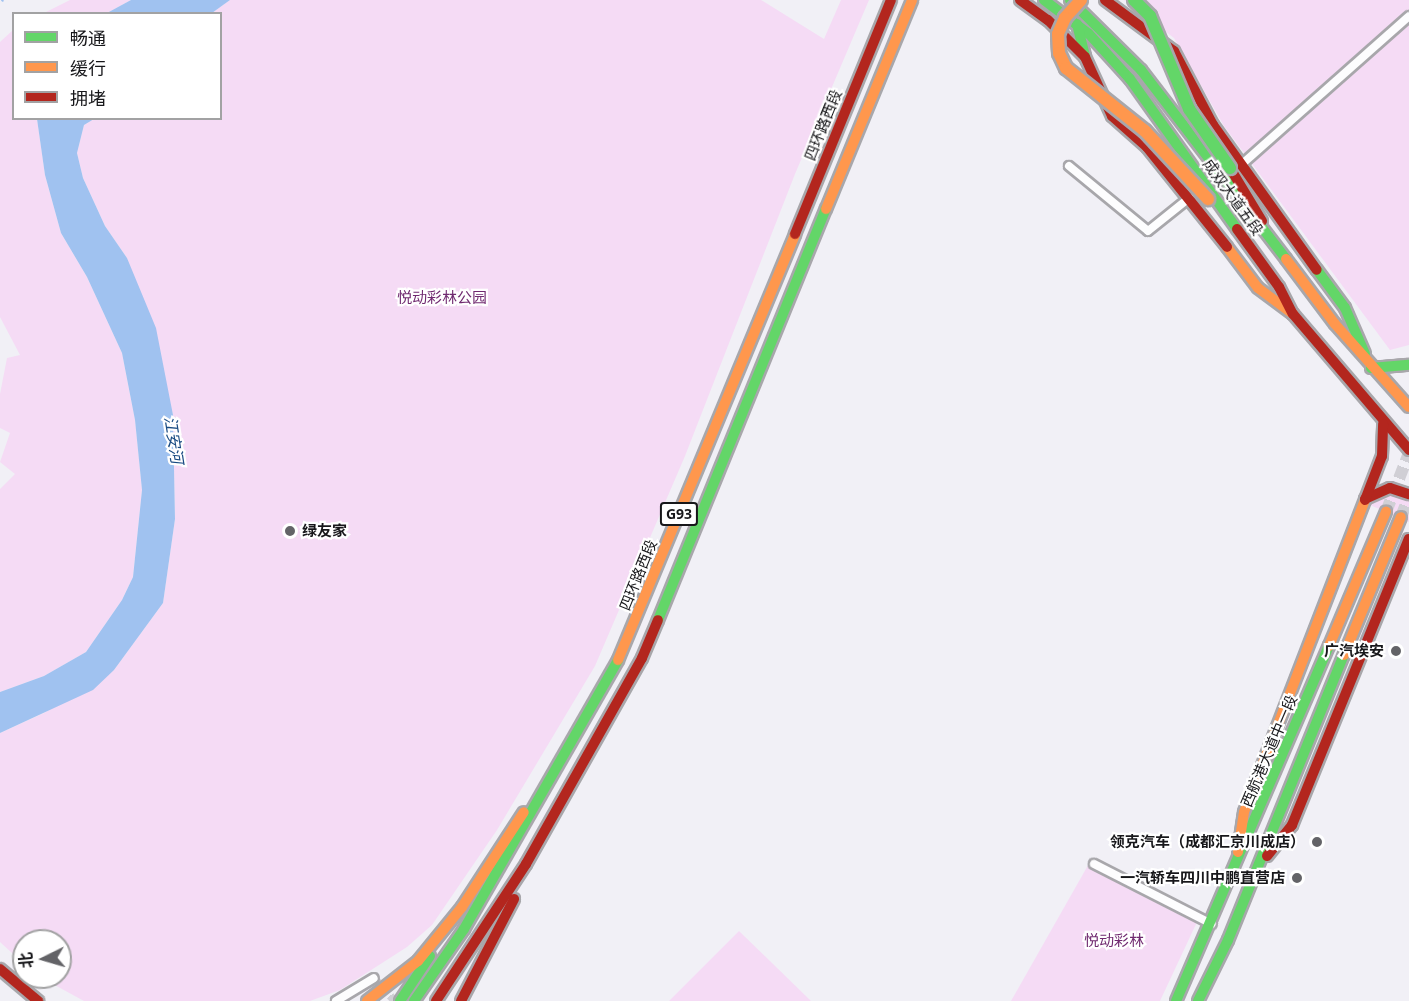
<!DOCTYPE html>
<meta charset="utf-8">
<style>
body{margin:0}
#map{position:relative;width:1409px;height:1001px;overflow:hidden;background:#f1f0f6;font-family:"Noto Sans","Noto Sans SC",sans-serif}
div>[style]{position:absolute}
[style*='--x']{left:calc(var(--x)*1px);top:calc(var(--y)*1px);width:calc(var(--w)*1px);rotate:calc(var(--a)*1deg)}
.green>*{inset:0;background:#f5dbf5}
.water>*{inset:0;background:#a0c2f0}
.stream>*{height:2px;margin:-1px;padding:0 1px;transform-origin:1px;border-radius:1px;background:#a0c2f0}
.street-tunnel>*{height:8px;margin-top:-4px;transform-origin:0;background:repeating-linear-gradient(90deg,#d0cfd5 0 8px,transparent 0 12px)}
.primary-tunnel>*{height:12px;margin-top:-6px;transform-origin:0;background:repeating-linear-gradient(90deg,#d0cfd5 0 12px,transparent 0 18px)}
.roads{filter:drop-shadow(2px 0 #a8a7ab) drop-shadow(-2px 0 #a8a7ab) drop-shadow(0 2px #a8a7ab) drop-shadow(0 -2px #a8a7ab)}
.street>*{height:8px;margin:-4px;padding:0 4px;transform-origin:4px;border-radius:4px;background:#fdfdfe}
.fast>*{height:10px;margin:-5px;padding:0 5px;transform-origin:5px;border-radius:5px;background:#63d668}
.slow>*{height:10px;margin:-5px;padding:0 5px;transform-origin:5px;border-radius:5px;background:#ff974d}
.jam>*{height:10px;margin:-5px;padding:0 5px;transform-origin:5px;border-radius:5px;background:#b3261e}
.bridges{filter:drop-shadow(2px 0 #a8a7ab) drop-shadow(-2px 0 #a8a7ab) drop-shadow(0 2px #a8a7ab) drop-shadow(0 -2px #a8a7ab)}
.fast-bridge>*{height:12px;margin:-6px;padding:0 6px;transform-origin:6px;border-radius:6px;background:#63d668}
.slow-bridge>*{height:12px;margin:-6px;padding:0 6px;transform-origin:6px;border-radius:6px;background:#ff974d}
.dots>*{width:16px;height:16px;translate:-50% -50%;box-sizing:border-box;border:3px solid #fff;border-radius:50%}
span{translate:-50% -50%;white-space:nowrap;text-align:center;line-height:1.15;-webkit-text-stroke:4.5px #fff;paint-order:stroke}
.shield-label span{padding:2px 4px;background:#fff;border:2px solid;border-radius:4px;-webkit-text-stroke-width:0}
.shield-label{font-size:14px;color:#17171a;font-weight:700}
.street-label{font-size:15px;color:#17171a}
.park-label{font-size:15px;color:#702a70}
.poi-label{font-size:15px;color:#17171a;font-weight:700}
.left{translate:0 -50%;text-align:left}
.right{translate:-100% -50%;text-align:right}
.water-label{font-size:16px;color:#184a82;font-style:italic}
.legend{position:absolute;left:12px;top:12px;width:210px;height:108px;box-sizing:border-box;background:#fff;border:2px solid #a2a2a3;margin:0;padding:8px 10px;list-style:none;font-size:18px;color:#17171a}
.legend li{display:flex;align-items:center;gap:12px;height:30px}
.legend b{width:30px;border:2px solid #a2a2a3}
.north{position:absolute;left:12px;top:929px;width:60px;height:60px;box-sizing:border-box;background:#fff;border:2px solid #a2a2a3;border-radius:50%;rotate:265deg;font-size:16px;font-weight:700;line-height:24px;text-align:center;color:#17171a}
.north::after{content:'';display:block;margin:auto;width:21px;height:27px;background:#636367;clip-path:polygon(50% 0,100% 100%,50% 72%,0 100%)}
</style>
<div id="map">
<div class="green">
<i style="clip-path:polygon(70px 0,131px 0,107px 13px,42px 14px)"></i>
<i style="clip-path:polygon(230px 0,761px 0,824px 39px,841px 0,869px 0,795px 174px,685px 456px,595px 666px,497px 830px,432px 925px,407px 947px,340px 990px,310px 1001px,84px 1001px,40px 977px,60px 977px,60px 941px,24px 941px,24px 964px,0 942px,0 733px,44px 713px,114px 670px,163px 603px,175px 519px,173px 415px,127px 258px,105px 226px,83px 178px,77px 153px,84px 125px,94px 119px,220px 118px,220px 14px,212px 13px)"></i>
<i style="clip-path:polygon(1124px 0,1409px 0,1409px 345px,1390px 350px,1224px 126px,1174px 38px)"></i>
<i style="clip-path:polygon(13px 30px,14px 118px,37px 119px,45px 175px,61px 233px,87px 277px,122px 353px,135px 420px,142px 490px,133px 577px,122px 600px,86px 652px,44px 676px,0 692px,0 489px,15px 474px,0 462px,10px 433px,0 428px,0 394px,7px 358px,20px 355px,0 317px,0 42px)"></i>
<i style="clip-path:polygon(1386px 493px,1409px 500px,1409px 522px,1370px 505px)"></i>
<i style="clip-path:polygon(1091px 860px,1197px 922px,1160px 1001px,1011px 1001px)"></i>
<i style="clip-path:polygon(739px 931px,811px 1001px,669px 1001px)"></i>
</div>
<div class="water">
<i style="clip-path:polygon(131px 0,230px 0,212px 13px,107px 13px)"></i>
<i style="clip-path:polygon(37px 119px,94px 119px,84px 125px,77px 153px,83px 178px,105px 226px,127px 258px,156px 328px,173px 415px,175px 519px,163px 603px,114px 670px,93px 690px,0 733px,0 692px,44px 676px,86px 652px,122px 600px,133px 577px,142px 490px,135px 420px,122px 353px,87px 277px,61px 233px,45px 175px)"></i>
</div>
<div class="stream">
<i style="--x:2;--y:0;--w:1;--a:45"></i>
</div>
<div class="street-tunnel">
<i style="--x:374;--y:978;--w:31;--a:48"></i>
</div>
<div class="primary-tunnel">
<i style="--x:1386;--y:512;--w:63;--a:-68.7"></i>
<i style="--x:1401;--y:517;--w:22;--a:-69"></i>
</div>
<div class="roads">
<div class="street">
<i style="--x:1242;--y:164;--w:223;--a:-41.5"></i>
<i style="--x:1069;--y:166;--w:102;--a:39.4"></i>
<i style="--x:1148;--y:231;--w:53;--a:-38.8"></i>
<i style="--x:1094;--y:864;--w:132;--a:27"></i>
<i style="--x:336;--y:1001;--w:44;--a:-31.2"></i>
</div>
<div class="fast">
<i style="--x:1044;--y:0;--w:56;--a:37.1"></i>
<i style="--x:1089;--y:34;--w:61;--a:47.7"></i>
<i style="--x:1130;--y:79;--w:184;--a:54.5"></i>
<i style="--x:1070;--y:0;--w:100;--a:44.6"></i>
<i style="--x:1141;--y:70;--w:238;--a:52.5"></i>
<i style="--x:1077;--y:24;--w:34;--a:76"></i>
<i style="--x:1317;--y:270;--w:47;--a:53.6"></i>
<i style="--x:1345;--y:308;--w:50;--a:66.5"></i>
<i style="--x:1371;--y:368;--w:38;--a:-5"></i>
<i style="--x:658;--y:620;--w:444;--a:-67.8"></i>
<i style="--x:400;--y:1001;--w:54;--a:-56.3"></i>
<i style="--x:414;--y:1001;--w:88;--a:-55.2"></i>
<i style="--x:464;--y:929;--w:310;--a:-60.2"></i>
<i style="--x:1176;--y:1001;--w:387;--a:-66.7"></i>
<i style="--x:1198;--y:1001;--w:68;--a:-63.8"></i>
<i style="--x:1228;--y:940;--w:308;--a:-67.9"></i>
</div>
<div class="slow">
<i style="--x:826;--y:209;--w:226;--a:-67.6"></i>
<i style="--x:1227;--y:247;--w:51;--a:52.9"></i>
<i style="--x:1258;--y:288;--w:44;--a:36.6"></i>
<i style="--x:1286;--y:259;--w:81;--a:53"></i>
<i style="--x:1335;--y:324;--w:111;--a:48.3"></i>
<i style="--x:1329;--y:646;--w:146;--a:-67"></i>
<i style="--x:1344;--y:655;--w:149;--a:-67.6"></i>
<i style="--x:618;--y:660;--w:461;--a:-67.4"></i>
<i style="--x:1238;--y:852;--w:40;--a:-81.5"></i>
<i style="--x:1244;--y:812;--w:335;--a:-68.8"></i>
<i style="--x:367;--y:1001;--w:65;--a:-38.1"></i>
<i style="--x:418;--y:961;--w:70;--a:-50.8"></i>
<i style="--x:462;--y:907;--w:113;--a:-56.9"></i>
</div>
<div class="jam">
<i style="--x:1020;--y:0;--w:34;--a:36"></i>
<i style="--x:1048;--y:20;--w:52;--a:45"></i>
<i style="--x:1085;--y:57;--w:65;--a:65.4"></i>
<i style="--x:1112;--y:116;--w:47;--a:41.5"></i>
<i style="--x:1147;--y:147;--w:128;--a:51.3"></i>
<i style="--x:1105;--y:0;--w:86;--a:36.5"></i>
<i style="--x:1174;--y:51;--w:84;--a:62.2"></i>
<i style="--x:1213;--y:125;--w:178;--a:54.4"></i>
<i style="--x:1230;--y:168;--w:62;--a:58.9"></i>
<i style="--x:1237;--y:229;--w:72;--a:54.1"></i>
<i style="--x:1279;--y:287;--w:30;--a:63"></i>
<i style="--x:1293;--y:314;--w:179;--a:49.5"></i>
<i style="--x:795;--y:234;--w:253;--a:-67.7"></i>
<i style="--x:1365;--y:499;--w:27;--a:-24"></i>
<i style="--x:1390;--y:488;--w:20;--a:18"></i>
<i style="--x:1365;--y:500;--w:47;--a:-68.9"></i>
<i style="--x:1382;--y:456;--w:32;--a:-88"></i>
<i style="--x:1267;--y:856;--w:40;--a:-51"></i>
<i style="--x:1292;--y:825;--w:309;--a:-67.8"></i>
<i style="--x:0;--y:969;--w:50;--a:40.1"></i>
<i style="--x:436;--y:1001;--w:164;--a:-56.7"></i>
<i style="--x:526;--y:864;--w:236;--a:-60.6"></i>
<i style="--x:642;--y:658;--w:41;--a:-67.2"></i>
<i style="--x:461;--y:1001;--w:115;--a:-62.5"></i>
</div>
</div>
<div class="bridges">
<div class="fast-bridge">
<i style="--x:1134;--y:0;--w:23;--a:45"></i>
<i style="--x:1150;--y:16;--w:101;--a:67.2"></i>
<i style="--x:1189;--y:109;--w:72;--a:55.2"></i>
</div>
<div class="slow-bridge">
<i style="--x:1081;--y:0;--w:24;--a:132"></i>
<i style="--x:1065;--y:18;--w:17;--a:114"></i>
<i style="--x:1058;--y:34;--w:19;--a:87"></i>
<i style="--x:1059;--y:53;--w:17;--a:65"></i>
<i style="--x:1066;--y:68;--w:101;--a:38.6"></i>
<i style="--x:1145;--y:131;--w:93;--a:47.2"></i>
</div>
</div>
<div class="dots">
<i style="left:290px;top:531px;background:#636367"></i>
<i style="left:1396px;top:651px;background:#636367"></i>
<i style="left:1317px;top:842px;background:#636367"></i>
<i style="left:1297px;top:878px;background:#636367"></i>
</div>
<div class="shield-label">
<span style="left:679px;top:514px">G93</span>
</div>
<div class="street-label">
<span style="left:823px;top:125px;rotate:-68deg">四环路西段</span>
<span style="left:1233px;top:197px;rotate:54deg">成双大道五段</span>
<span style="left:638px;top:575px;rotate:-68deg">四环路西段</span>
<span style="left:1269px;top:751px;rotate:-67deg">西航港大道中一段</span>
</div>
<div class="park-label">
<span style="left:442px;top:298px">悦动彩林公园</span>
<span style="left:1114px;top:941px">悦动彩林</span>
</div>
<div class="poi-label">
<span class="left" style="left:302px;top:531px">绿友家</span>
<span class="right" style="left:1384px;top:651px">广汽埃安</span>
<span class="right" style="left:1305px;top:842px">领克汽车（成都汇京川成店）</span>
<span class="right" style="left:1285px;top:878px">一汽轿车四川中鹏直营店</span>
</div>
<div class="water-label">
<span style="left:174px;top:440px;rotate:81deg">江安河</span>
</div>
<ul class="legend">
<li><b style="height:8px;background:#63d668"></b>畅通</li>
<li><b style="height:8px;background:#ff974d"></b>缓行</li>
<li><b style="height:8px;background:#b3261e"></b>拥堵</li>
</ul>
<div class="north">北</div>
</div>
